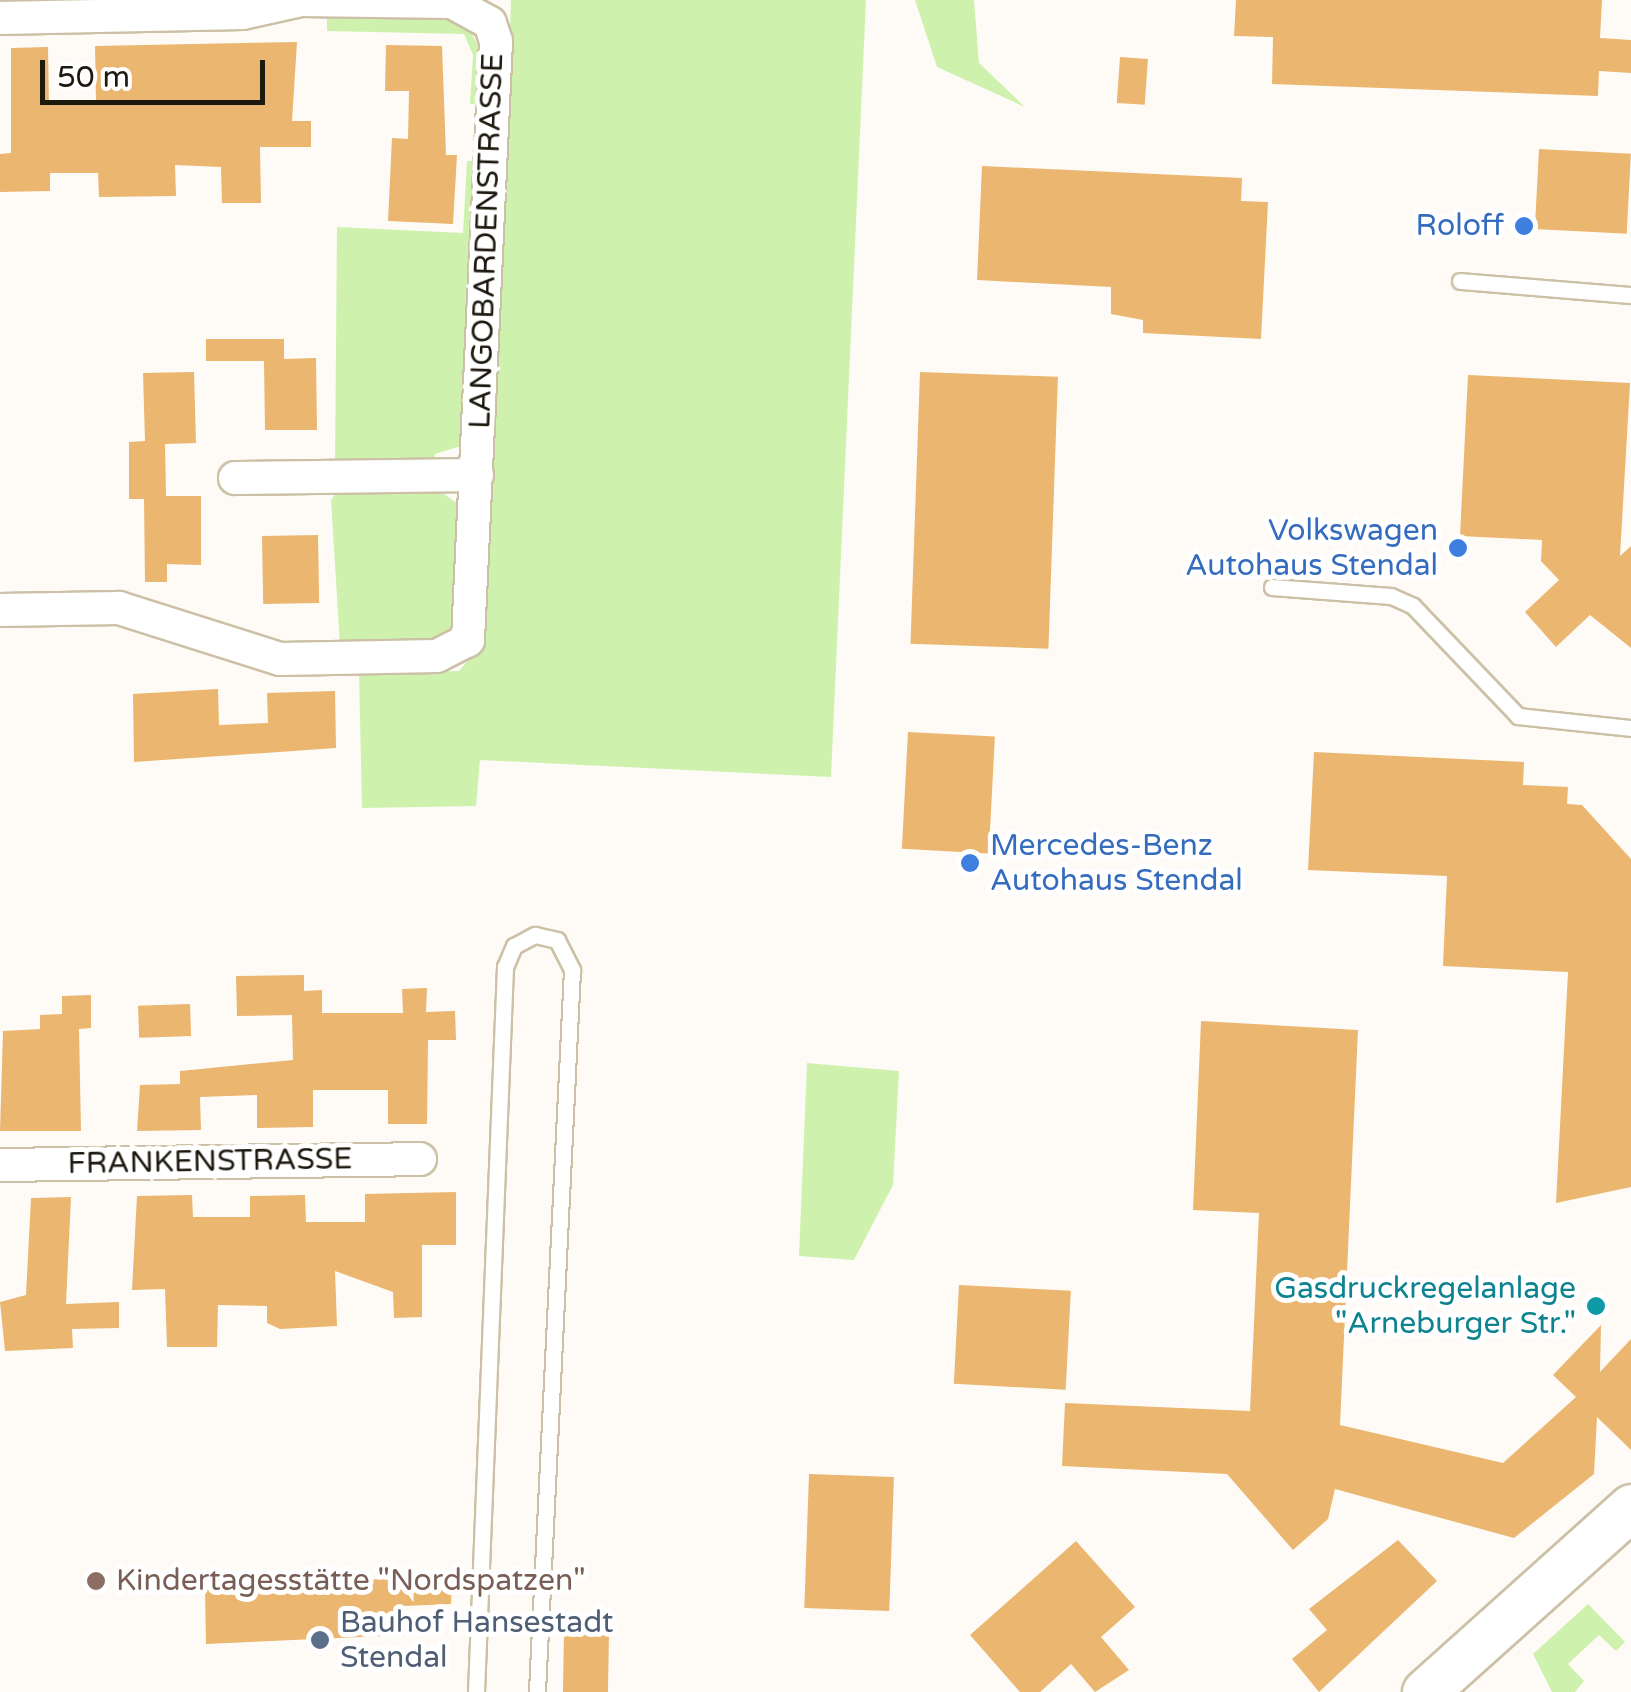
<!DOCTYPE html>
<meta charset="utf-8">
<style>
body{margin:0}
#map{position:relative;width:1631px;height:1692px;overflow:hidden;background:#fefbf6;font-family:"Varela Round",sans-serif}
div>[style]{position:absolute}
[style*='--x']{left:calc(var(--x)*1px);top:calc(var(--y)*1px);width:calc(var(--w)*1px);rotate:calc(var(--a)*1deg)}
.green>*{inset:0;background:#cef2ae}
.building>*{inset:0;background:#eab670;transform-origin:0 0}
.roads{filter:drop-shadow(2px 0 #ccc1a6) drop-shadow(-2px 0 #ccc1a6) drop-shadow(0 2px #ccc1a6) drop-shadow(0 -2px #ccc1a6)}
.lane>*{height:15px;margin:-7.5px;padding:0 7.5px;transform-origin:7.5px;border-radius:7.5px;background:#fff}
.street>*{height:32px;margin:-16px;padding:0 16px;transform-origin:16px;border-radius:16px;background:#fff}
.secondary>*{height:45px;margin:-22.5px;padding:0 22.5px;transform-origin:22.5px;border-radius:22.5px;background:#fff}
.dots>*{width:28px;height:28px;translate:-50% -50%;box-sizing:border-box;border:5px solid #fff;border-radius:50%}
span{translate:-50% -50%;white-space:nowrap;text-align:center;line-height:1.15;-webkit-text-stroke:10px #fff;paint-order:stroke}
.shop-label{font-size:30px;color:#366cbe}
.right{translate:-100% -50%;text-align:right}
.left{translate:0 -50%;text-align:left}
.street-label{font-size:30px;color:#1d190f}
.culture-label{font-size:30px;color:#0d838f}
.education-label{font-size:30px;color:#785e54}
.service-label{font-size:30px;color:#4e5e75}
.scale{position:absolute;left:40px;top:60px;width:225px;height:45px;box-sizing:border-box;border:5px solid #1d190f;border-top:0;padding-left:12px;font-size:30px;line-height:35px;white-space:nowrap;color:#1d190f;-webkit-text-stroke:8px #fff;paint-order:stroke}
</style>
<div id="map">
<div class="green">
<i style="clip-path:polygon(511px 0,866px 0,831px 777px,480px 760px,476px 806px,362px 808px,359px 673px,459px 671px,485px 641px)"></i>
<i style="clip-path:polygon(915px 0,974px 0,979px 63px,1025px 107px,937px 67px)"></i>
<i style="clip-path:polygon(327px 13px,449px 16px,468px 26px,480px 50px,479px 104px,470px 104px,473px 55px,464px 34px,327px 31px)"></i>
<i style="clip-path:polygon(467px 161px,476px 161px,464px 445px,435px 454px,434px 464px,335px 465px,337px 227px,463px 233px)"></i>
<i style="clip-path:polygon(437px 489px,461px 506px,458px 622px,445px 641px,340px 646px,331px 500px,338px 491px)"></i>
<i style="clip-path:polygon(807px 1063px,899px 1071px,893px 1185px,854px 1260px,799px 1256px)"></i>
<i style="clip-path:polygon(1588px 1604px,1625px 1642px,1616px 1651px,1599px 1635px,1568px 1664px,1584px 1681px,1575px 1692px,1552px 1692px,1533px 1654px)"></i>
</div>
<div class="building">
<i style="clip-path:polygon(1236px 0,1602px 0,1600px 38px,1631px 40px,1631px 73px,1599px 71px,1598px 96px,1272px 84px,1273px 37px,1234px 36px)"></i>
<i style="clip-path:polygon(297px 42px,292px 121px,311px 121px,311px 147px,260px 147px,261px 203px,222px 203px,221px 167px,175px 165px,176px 196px,99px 197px,98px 173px,50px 173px,50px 191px,0 192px,0 154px,11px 153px,11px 48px,48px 47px,49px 103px,96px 102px,95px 46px)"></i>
<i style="clip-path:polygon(386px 45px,442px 46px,446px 155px,457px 155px,453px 224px,388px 221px,392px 138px,408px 139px,409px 91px,385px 91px)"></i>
<i style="left:1120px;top:57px;width:28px;height:46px;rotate:4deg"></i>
<i style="left:1539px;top:149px;width:92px;height:80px;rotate:3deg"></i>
<i style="clip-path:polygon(982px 166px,1242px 178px,1241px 201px,1268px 202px,1261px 339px,1143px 333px,1143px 320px,1111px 314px,1111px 287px,977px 280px)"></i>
<i style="clip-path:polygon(206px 339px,284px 339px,284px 359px,316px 358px,317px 430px,265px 430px,264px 361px,206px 361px)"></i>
<i style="clip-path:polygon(194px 372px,196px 443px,165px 444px,166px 496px,201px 496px,201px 565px,167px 564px,167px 582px,145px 582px,144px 499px,129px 499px,129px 442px,145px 441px,143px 373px)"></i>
<i style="left:920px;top:372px;width:138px;height:272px;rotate:2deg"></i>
<i style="clip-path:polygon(1468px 375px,1630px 383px,1620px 556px,1631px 546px,1631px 648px,1590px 615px,1556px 647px,1525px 612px,1559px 580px,1541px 561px,1542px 540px,1460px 536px)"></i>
<i style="left:318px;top:535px;width:68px;height:56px;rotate:89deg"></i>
<i style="clip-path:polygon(218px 689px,219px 725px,268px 723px,267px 693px,335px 691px,336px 748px,134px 762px,133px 694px)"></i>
<i style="left:908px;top:732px;width:87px;height:117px;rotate:3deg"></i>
<i style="clip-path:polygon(1314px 752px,1524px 762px,1523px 785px,1568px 787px,1567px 804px,1582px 805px,1631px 859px,1631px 1187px,1556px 1203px,1568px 972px,1443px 966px,1447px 876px,1308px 870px)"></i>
<i style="clip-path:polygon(304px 975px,304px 991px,322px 990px,322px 1013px,403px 1013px,402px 989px,427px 988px,426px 1012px,455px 1011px,456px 1040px,428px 1040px,427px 1124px,388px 1124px,388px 1090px,313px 1090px,313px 1127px,257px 1128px,257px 1095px,200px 1097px,201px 1130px,137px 1131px,140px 1085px,180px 1084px,180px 1071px,293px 1060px,292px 1015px,237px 1016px,236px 976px)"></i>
<i style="clip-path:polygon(91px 995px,91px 1028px,79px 1029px,81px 1131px,0 1131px,3px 1031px,40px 1029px,40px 1015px,62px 1014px,62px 996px)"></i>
<i style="left:190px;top:1004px;width:32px;height:52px;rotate:88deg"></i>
<i style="clip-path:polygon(1201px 1021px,1358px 1030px,1340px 1425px,1503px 1463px,1576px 1397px,1553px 1375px,1601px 1325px,1600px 1372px,1631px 1339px,1631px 1450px,1597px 1417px,1594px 1474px,1514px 1538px,1335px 1489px,1328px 1519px,1293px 1550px,1227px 1474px,1062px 1466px,1065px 1403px,1250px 1411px,1259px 1213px,1193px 1210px)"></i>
<i style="clip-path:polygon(456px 1192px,456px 1245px,422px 1245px,422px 1317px,394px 1318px,393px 1292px,335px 1271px,337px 1326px,280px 1329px,267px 1323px,267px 1306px,218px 1305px,217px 1347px,167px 1347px,165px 1289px,132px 1290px,137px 1196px,192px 1195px,193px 1217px,250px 1217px,250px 1196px,305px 1195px,306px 1222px,365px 1222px,365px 1194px)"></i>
<i style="clip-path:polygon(71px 1197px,66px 1304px,119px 1302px,119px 1328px,72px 1329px,73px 1348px,5px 1351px,0 1302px,26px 1295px,31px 1198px)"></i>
<i style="left:959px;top:1285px;width:112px;height:99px;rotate:3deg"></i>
<i style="left:809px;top:1474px;width:85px;height:134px;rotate:2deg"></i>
<i style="clip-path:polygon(1398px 1540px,1437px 1581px,1319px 1692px,1292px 1659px,1327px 1630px,1309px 1609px)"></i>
<i style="clip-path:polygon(1076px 1541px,1135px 1607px,1101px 1637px,1129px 1670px,1095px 1692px,1071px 1664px,1040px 1692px,1020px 1692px,970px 1635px)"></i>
<i style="clip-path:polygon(452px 1575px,451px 1604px,404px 1606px,405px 1635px,206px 1644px,205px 1589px)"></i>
<i style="left:564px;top:1632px;width:45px;height:60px;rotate:1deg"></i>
</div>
<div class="roads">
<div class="lane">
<i style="--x:1460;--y:281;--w:172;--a:4.7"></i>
<i style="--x:1272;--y:587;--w:119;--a:4.3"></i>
<i style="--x:1391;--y:596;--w:24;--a:24"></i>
<i style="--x:1413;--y:606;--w:152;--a:46.3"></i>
<i style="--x:1518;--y:716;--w:114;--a:6.1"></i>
<i style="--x:476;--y:1692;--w:726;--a:-87.71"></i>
<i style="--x:505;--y:967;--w:23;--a:-67"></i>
<i style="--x:514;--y:946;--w:24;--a:-28"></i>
<i style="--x:535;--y:935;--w:23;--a:13"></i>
<i style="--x:557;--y:940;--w:34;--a:63"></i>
<i style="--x:572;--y:970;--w:723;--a:92.78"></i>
</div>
<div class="street">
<i style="--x:0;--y:18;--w:243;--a:-1.2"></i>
<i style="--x:243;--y:13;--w:59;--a:-12.6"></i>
<i style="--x:301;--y:0;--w:151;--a:0.8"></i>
<i style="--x:452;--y:2;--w:43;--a:28.9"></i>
<i style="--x:490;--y:23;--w:19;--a:72"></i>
<i style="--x:496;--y:41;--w:600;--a:92.68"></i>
<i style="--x:468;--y:640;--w:35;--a:153"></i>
<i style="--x:437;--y:656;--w:157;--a:178.9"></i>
<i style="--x:280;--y:659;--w:169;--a:-162.4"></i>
<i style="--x:119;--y:608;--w:119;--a:179"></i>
<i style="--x:235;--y:478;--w:242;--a:-0.7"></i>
<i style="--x:0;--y:1165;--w:420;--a:-0.8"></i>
</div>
<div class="secondary">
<i style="--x:1425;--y:1692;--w:277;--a:-41.9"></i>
</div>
</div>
<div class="dots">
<i style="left:1524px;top:226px;background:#3f7fe0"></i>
<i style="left:1458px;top:548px;background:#3f7fe0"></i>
<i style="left:970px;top:863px;background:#3f7fe0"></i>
<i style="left:1596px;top:1306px;background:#0f9aa8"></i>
<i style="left:96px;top:1581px;background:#8d6e63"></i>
<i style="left:320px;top:1640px;background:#5c6f8a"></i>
</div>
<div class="shop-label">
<span class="right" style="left:1504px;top:226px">Roloff</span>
<span class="right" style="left:1438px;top:548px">Volkswagen<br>Autohaus Stendal</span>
<span class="left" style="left:990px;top:863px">Mercedes-Benz<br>Autohaus Stendal</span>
</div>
<div class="street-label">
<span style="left:487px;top:241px;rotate:-88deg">LANGOBARDENSTRASSE</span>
<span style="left:210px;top:1162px;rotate:-1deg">FRANKENSTRASSE</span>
</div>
<div class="culture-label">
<span class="right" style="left:1576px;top:1306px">Gasdruckregelanlage<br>"Arneburger Str."</span>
</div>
<div class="education-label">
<span class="left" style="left:116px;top:1581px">Kindertagesstätte "Nordspatzen"</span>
</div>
<div class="service-label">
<span class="left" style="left:340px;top:1640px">Bauhof Hansestadt<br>Stendal</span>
</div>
<div class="scale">50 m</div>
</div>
